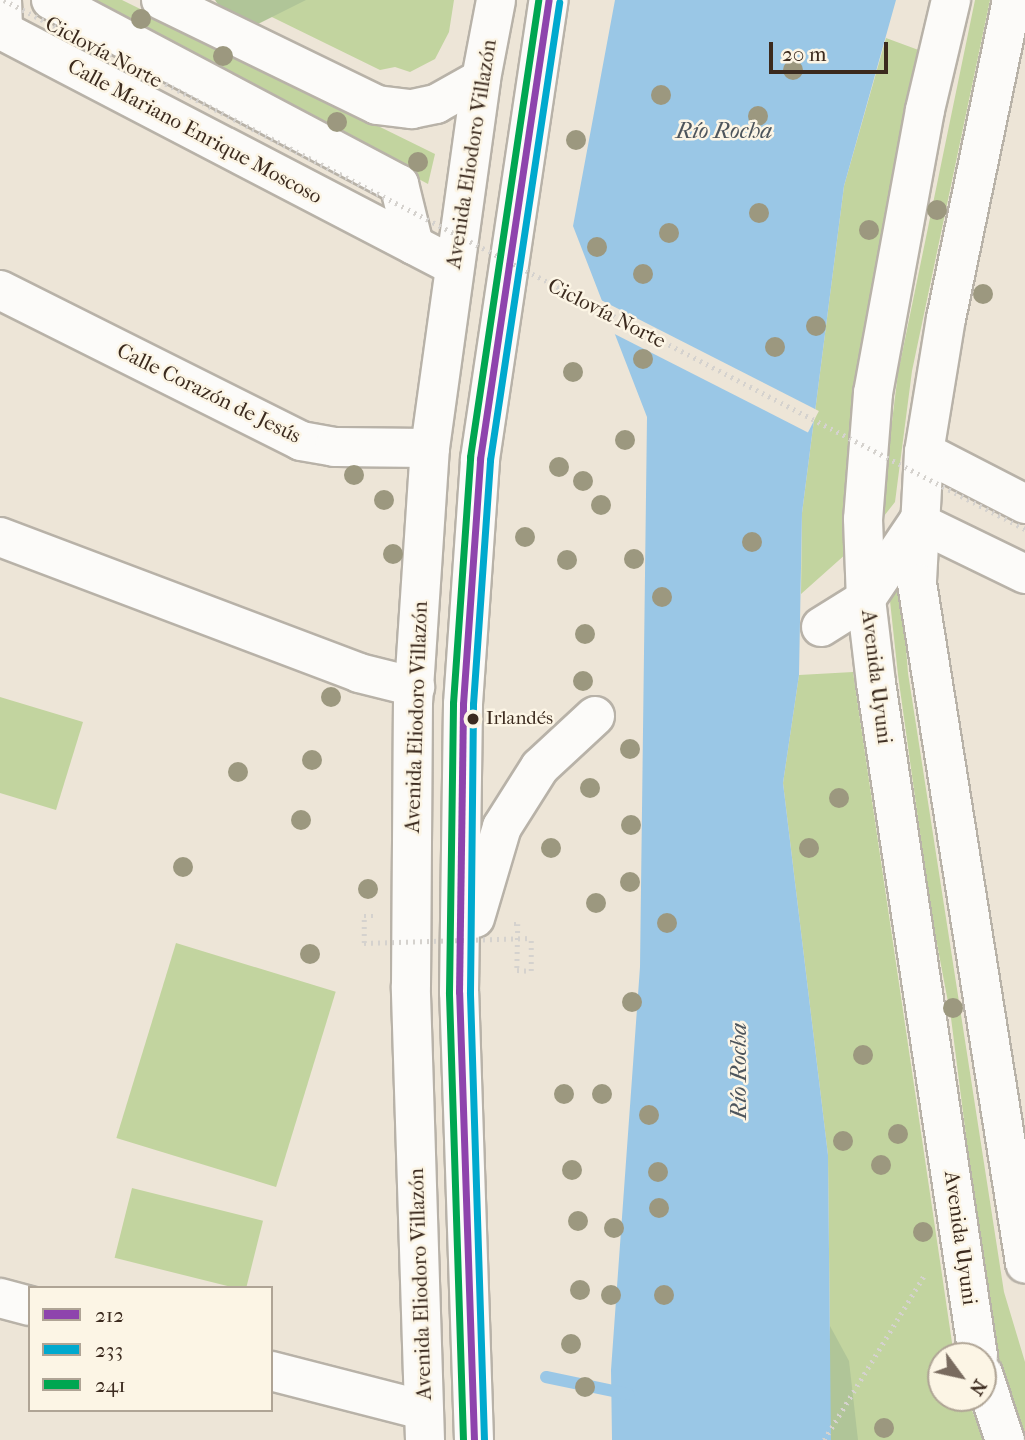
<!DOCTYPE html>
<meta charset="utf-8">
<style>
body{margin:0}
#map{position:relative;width:1025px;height:1440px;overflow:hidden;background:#ede5d7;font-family:"IM FELL French Canon",serif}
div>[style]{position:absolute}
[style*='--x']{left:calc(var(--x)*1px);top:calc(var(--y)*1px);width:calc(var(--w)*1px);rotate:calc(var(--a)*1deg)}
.green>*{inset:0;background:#c2d49f;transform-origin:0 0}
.forest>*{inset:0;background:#b0c598}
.water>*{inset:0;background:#9ac7e6}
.pier>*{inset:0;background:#ede5d7;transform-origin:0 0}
.stream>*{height:12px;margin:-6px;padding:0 6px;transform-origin:6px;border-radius:6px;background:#9ac7e6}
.path>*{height:4.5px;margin-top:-2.25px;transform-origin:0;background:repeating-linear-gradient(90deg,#d5d2ce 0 2px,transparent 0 7px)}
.roads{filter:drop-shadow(2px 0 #b8b2a8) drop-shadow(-2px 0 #b8b2a8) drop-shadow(0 2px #b8b2a8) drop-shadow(0 -2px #b8b2a8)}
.minor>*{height:38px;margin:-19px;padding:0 19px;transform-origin:19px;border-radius:19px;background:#fcfbf9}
.major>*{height:38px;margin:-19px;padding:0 19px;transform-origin:19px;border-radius:19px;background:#fcfbf9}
.highway>*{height:38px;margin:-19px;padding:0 19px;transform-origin:19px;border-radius:19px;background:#fcfbf9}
.path-bridge>*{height:4.5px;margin-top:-2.25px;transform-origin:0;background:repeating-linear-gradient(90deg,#d5d2ce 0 2px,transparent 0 7px)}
.bus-1>*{height:7px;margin:-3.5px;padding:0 3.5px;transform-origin:3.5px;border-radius:3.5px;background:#8e44ad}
.bus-2>*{height:7px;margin:-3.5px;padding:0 3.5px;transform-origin:3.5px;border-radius:3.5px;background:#00a9ce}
.bus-3>*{height:7px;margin:-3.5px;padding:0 3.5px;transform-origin:3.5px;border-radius:3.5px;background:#00a651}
.trees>*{width:20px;height:20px;margin:-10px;border-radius:50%;background:#9c987f}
.dots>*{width:19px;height:19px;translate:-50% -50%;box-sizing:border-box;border:4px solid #fcf5e5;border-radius:50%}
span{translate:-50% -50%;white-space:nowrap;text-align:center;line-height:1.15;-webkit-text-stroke:5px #fcf5e5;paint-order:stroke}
.bus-label{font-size:19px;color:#3b2a1e}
.left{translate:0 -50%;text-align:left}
.street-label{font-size:21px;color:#3b2a1e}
.water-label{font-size:23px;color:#4d555c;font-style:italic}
.legend{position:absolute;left:28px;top:1286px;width:245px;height:126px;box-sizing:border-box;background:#fcf5e5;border:2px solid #afa495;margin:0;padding:9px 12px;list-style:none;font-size:21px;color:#3b2a1e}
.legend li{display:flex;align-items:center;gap:14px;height:35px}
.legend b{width:35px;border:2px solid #afa495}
.north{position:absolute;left:927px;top:1342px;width:70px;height:70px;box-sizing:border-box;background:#fcf5e5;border:2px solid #afa495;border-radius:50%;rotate:123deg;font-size:19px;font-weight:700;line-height:28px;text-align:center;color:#3b2a1e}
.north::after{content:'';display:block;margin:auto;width:24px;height:32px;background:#796b5f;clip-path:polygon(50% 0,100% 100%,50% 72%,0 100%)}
.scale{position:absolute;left:769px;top:42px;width:119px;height:32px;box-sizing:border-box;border:4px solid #3b2a1e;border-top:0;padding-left:9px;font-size:21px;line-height:24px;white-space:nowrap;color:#3b2a1e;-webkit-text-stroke:5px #fcf5e5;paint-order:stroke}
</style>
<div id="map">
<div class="green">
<i style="clip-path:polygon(83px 0,122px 0,435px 154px,428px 184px)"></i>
<i style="clip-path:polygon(237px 0,454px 0,449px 32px,435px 59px,410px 72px,395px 67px,380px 70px)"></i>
<i style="clip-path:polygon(975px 0,990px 0,912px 371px,895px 502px,884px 516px,884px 486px,898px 373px)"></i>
<i style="clip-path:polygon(886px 38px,924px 52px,893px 168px,857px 415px,847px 553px,801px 594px,802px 513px,844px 186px)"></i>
<i style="clip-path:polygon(900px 574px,908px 673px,1004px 1292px,1025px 1362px,1025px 1440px,1016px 1421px,1000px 1365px,985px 1285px,951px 1018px,931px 912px,898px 675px,889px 592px)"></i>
<i style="clip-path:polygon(853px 672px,954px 1356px,941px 1356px,941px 1398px,967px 1398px,984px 1440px,831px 1440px,828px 1155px,783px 783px,799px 675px)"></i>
<i style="clip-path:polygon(0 697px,83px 722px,56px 810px,0 793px)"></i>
<i style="left:176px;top:943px;width:167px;height:204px;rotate:17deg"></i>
<i style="left:132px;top:1188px;width:135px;height:72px;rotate:14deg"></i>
</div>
<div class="forest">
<i style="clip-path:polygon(215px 0,306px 0,258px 24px,219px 6px)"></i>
<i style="clip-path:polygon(830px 1326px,849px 1361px,858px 1440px,822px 1440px)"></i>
</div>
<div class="water">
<i style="clip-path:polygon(615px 0,896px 0,844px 186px,802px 513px,799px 675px,783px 783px,828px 1155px,831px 1440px,612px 1440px,611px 1370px,640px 967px,647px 417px,573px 226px)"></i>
</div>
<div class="pier">
<i style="left:597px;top:298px;width:249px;height:24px;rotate:27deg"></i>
</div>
<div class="stream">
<i style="--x:546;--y:1377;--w:84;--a:11.7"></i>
</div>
<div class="path">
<i style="--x:514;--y:924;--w:4;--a:0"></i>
<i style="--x:518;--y:924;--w:46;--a:91.2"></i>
<i style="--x:517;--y:970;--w:14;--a:4"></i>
<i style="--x:531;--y:971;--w:33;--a:-90"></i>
<i style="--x:364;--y:943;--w:27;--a:-90"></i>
<i style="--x:364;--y:916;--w:10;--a:0"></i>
<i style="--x:824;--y:1440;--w:194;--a:-58.7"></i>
</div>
<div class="roads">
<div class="minor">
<i style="--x:2;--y:0;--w:31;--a:88"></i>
<i style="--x:3;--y:31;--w:509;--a:27.52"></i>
<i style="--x:51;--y:0;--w:394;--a:27.9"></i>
<i style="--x:399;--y:184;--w:63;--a:76.2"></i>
<i style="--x:161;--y:0;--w:240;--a:25.9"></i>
<i style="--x:377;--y:105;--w:35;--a:7"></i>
<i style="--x:412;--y:109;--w:25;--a:-12"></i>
<i style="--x:436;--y:104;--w:51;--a:-29.1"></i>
<i style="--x:0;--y:290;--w:337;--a:26.6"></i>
<i style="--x:301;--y:441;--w:34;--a:10"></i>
<i style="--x:334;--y:447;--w:96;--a:0.6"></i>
<i style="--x:924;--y:452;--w:114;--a:27.2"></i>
<i style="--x:918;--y:522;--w:119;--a:25.9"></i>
<i style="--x:0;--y:537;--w:384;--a:20.7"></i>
<i style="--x:359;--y:673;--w:58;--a:14"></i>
<i style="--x:0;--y:1298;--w:31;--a:15"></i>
<i style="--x:271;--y:1371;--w:157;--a:14.4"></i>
</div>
<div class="major">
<i style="--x:951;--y:0;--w:113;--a:103.3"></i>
<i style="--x:925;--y:110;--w:288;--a:100.4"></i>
<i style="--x:873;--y:393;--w:126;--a:94.5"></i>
<i style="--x:863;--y:519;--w:80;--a:87.9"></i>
<i style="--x:866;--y:599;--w:85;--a:83.2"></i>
<i style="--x:876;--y:683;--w:681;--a:81.38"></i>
<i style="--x:1012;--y:0;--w:325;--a:101.7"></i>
<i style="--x:946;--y:318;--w:136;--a:99.3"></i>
<i style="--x:924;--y:452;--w:131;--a:93.1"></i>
<i style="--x:917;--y:583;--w:689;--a:80.98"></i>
<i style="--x:983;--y:1374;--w:70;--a:71.6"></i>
</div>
<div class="highway">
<i style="--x:821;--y:627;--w:53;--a:-31.9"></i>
<i style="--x:866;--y:599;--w:93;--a:-56"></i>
<i style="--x:475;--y:918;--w:95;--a:-73.5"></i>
<i style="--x:502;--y:827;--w:71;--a:-57.7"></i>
<i style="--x:540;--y:767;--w:75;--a:-42.8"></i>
<i style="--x:425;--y:1440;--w:454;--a:-91.8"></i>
<i style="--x:411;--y:986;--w:283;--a:-89.6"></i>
<i style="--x:413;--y:703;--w:256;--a:-86.2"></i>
<i style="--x:430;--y:448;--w:373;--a:-82.1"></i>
<i style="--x:481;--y:79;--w:80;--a:-79.2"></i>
<i style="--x:474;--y:1440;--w:448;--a:-91.9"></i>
<i style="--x:459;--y:992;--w:288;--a:-89.2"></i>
<i style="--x:463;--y:704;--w:246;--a:-86"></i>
<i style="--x:480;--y:459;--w:464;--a:-81.5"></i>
</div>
</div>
<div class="path-bridge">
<i style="--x:4;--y:0;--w:1150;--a:27.39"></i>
<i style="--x:364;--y:943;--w:167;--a:-1.7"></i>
</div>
<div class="bus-1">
<i style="--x:474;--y:1440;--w:448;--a:-91.9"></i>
<i style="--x:459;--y:992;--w:288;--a:-89.2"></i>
<i style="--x:463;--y:704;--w:246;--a:-86"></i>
<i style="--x:480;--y:459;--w:464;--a:-81.5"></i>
</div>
<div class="bus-2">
<i style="--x:484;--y:1440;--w:448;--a:-91.8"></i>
<i style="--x:470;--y:992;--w:288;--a:-89.4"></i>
<i style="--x:473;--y:704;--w:245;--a:-86"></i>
<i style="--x:490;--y:460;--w:463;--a:-81.4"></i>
</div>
<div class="bus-3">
<i style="--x:463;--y:1440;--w:448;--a:-91.8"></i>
<i style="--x:449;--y:992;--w:289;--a:-89.2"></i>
<i style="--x:453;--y:703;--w:247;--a:-86"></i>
<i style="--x:470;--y:457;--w:462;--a:-81.5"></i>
</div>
<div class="trees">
<i style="left:141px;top:19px"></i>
<i style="left:223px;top:56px"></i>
<i style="left:793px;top:70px"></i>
<i style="left:661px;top:95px"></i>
<i style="left:758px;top:116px"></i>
<i style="left:337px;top:122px"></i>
<i style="left:576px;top:140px"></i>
<i style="left:418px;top:162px"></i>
<i style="left:937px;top:210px"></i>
<i style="left:759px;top:213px"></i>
<i style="left:869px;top:230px"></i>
<i style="left:669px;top:233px"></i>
<i style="left:597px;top:247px"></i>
<i style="left:643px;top:274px"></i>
<i style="left:983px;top:294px"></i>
<i style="left:816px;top:326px"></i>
<i style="left:775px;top:347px"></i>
<i style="left:643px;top:359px"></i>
<i style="left:573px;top:372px"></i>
<i style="left:625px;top:440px"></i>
<i style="left:559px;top:467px"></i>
<i style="left:354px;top:475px"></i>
<i style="left:583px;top:481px"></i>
<i style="left:384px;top:500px"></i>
<i style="left:601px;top:505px"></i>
<i style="left:525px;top:537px"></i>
<i style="left:752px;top:542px"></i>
<i style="left:393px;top:554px"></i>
<i style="left:634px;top:559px"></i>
<i style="left:567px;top:560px"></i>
<i style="left:662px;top:597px"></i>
<i style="left:585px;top:634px"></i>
<i style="left:583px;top:681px"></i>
<i style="left:331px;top:697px"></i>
<i style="left:630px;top:749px"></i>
<i style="left:312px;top:760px"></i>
<i style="left:238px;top:772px"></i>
<i style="left:590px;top:788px"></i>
<i style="left:839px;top:798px"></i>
<i style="left:301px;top:820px"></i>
<i style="left:631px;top:825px"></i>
<i style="left:551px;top:848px"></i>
<i style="left:809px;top:848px"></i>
<i style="left:183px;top:867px"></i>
<i style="left:630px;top:882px"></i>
<i style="left:368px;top:889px"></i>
<i style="left:596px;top:903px"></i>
<i style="left:667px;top:923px"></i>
<i style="left:310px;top:954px"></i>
<i style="left:632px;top:1002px"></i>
<i style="left:953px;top:1008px"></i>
<i style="left:863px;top:1055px"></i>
<i style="left:564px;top:1094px"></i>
<i style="left:602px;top:1094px"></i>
<i style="left:649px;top:1115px"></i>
<i style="left:898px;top:1134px"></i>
<i style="left:843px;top:1141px"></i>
<i style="left:881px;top:1165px"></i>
<i style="left:572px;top:1170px"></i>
<i style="left:658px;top:1172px"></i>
<i style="left:659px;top:1208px"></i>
<i style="left:578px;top:1221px"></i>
<i style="left:614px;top:1228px"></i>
<i style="left:923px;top:1232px"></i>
<i style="left:580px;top:1290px"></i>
<i style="left:611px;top:1295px"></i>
<i style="left:664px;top:1295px"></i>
<i style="left:571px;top:1344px"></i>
<i style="left:585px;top:1387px"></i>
<i style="left:884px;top:1428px"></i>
</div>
<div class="dots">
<i style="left:473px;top:719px;background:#3b2a1e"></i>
</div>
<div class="bus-label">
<span class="left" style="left:486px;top:719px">Irlandés</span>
</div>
<div class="street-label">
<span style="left:104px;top:52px;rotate:28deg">Ciclovía Norte</span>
<span style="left:195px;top:131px;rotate:28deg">Calle Mariano Enrique Moscoso</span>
<span style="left:471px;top:154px;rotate:-81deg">Avenida Eliodoro Villazón</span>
<span style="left:607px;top:313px;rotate:27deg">Ciclovía Norte</span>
<span style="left:209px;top:393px;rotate:26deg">Calle Corazón de Jesús</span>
<span style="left:877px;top:677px;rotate:83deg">Avenida Uyuni</span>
<span style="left:416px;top:717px;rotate:-88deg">Avenida Eliodoro Villazón</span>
<span style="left:961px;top:1238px;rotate:82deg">Avenida Uyuni</span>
<span style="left:420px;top:1284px;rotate:-92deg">Avenida Eliodoro Villazón</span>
</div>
<div class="water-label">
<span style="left:724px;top:131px">Río Rocha</span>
<span style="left:739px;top:1071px;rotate:-90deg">Río Rocha</span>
</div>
<ul class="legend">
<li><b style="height:9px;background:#8e44ad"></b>212</li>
<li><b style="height:9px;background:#00a9ce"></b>233</li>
<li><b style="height:9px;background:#00a651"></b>241</li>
</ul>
<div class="north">N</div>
<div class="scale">20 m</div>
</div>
